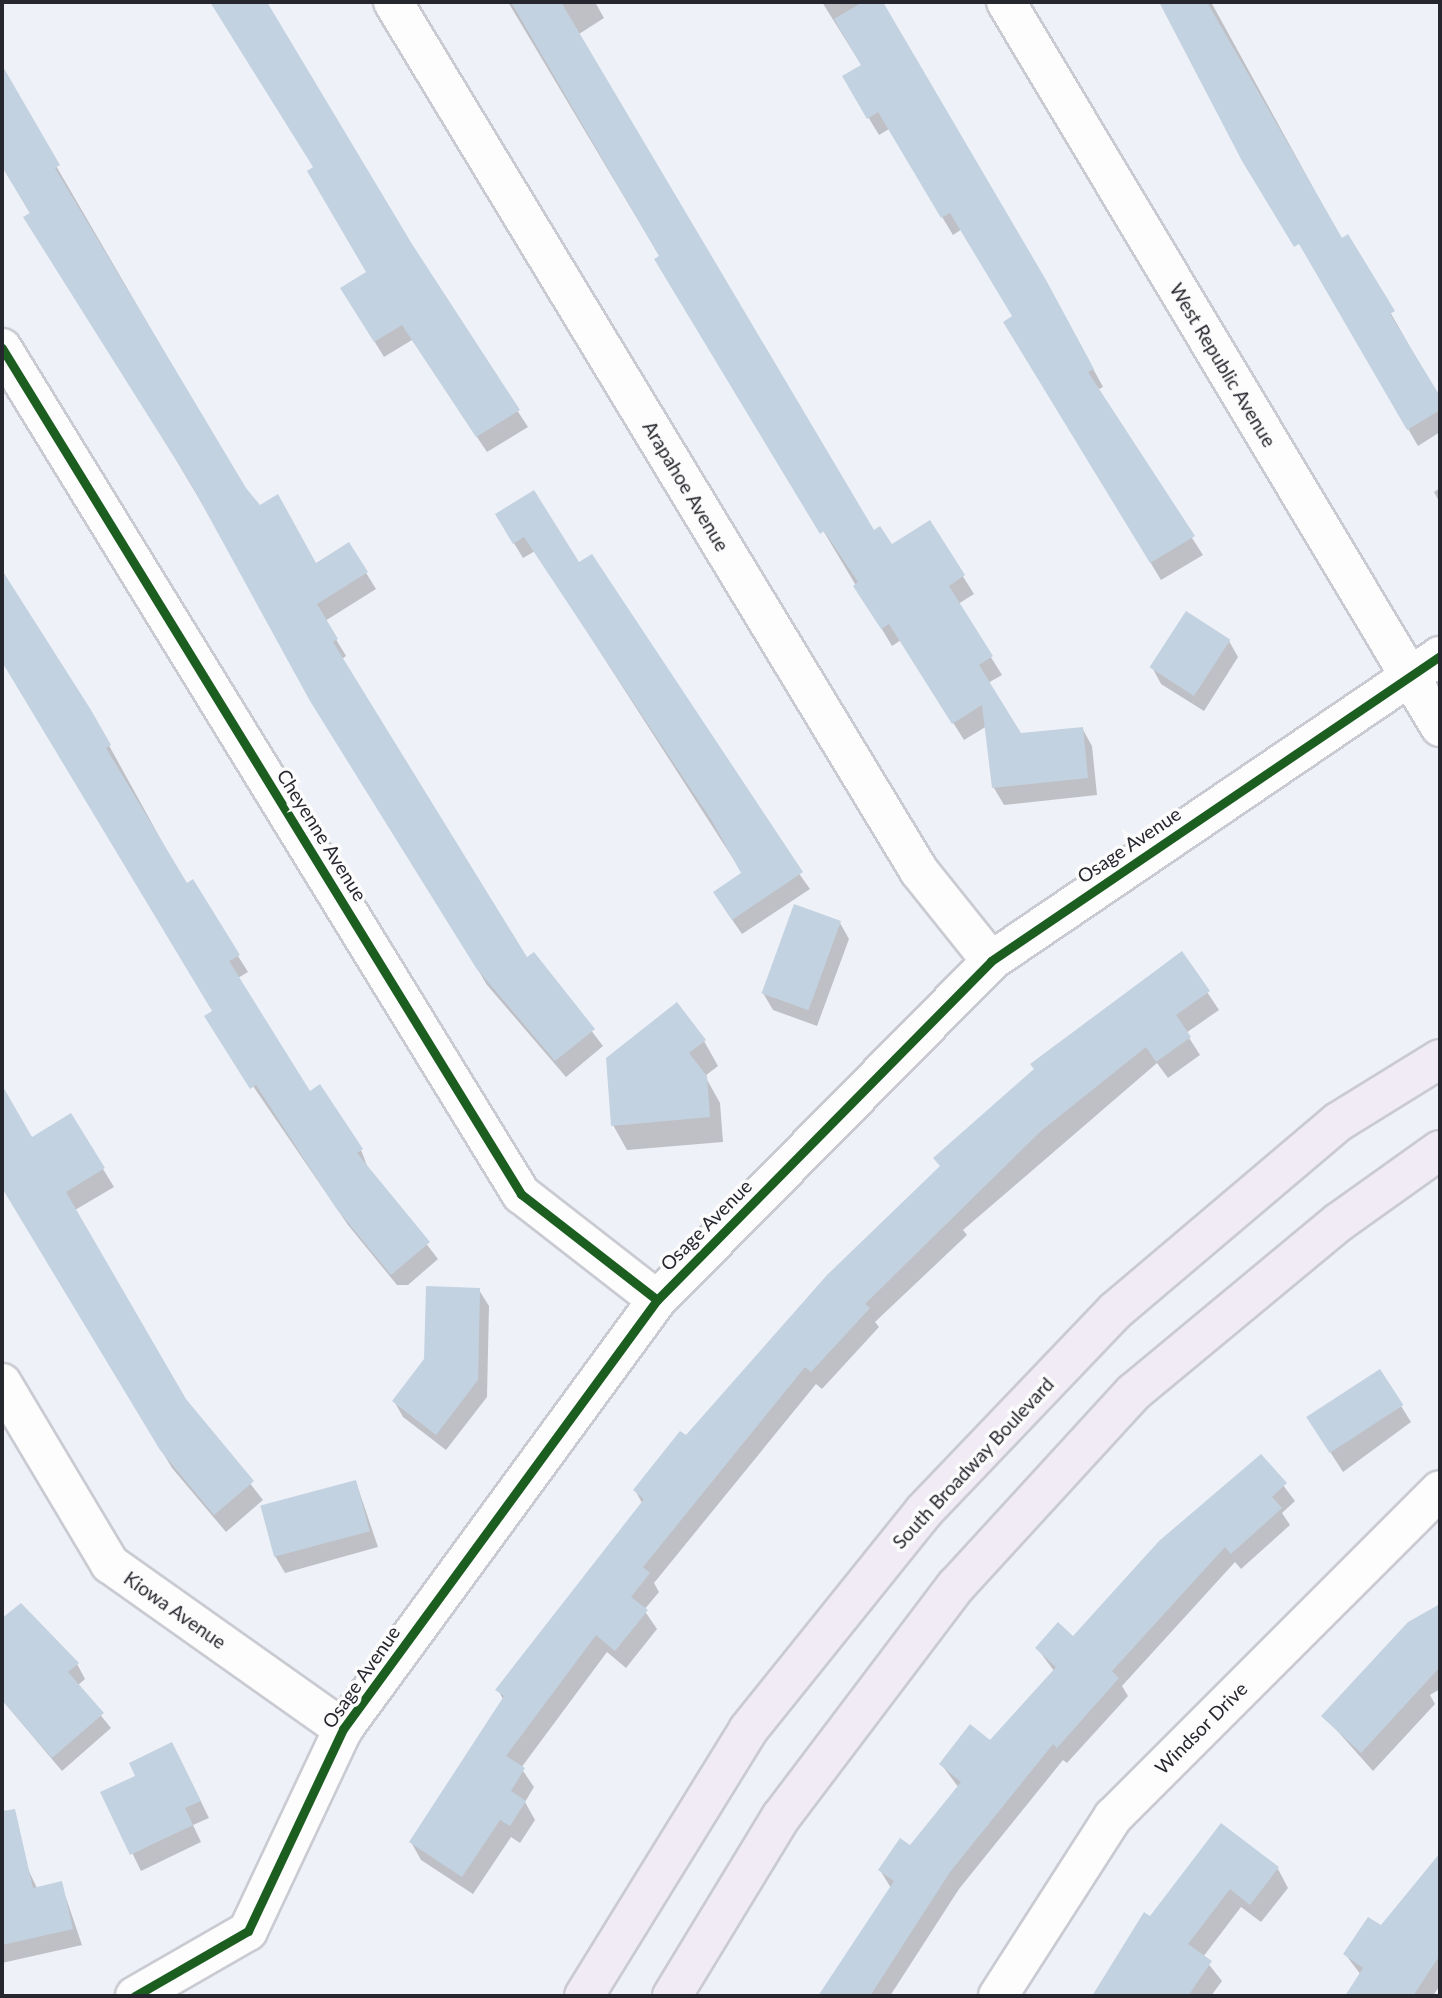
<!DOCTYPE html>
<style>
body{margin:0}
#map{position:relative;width:1442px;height:1998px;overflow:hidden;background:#eff1f8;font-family:Lato,sans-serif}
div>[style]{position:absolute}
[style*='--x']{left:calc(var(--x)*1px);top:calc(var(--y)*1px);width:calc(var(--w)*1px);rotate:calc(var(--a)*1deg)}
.shadow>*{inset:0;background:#0003}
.building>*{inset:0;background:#c3d2e0;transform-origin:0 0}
.roads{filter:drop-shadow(2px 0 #cacbd2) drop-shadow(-2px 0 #cacbd2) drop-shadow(0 2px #cacbd2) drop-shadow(0 -2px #cacbd2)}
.minor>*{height:38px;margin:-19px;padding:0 19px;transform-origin:19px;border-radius:19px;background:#fdfdfe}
.major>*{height:38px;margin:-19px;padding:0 19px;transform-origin:19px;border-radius:19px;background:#f0ebf5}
.cycleway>*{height:9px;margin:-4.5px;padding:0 4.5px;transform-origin:4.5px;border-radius:4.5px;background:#1b5e20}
span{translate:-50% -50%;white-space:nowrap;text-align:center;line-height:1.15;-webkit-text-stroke:7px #fcfcfc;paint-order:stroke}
.street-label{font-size:19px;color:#26272e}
.frame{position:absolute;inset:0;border:4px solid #26272e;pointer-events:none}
</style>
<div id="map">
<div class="shadow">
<i style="clip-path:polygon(212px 2px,266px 2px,410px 245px,528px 427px,487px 452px,412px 340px,384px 357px,352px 305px,369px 273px,315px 168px)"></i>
<i style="clip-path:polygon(508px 2px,595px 2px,604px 18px,579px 34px,873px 532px,891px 547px,929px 522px,974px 594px,958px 604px,1002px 675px,988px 683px,1020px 735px,1082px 728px,1092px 746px,1097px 795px,1004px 805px,994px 788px,987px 726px,964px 740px,901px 640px,892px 646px)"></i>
<i style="clip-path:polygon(822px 2px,881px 2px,1056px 300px,1103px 387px,1097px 390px,1203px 555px,1161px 580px,1015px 340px,1014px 317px,962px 229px,953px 235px,889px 129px,879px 135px,844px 77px,862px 66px)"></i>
<i style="clip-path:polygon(1161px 2px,1211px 2px,1342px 240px,1347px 237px,1440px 399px,1440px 432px,1418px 446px)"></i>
<i style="clip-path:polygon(2px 73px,244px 489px,316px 565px,349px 545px,376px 589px,325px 621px,346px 656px,342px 659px,527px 960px,534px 955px,603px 1046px,566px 1077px,487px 985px,2px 166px)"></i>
<i style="clip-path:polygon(1440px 488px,1440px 503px,1434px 492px)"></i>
<i style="clip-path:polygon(497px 515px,579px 564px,810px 889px,742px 934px,724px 908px,743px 874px,535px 551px,523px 558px)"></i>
<i style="clip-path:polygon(2px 579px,90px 711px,186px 885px,238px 956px,248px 972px,238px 978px,309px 1093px,361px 1150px,368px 1168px,438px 1259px,408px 1285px,397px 1285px,348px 1225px,216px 1032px,214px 1012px,2px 660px)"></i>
<i style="clip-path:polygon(1229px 641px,1238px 657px,1204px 711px,1161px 684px,1152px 667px)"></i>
<i style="clip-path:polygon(840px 923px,849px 939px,817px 1026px,773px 1010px,763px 993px)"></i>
<i style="clip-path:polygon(1181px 953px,1219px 1010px,1186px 1033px,1200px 1055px,1168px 1078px,1157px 1063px,963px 1230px,967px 1235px,875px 1322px,879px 1327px,822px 1389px,816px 1384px,654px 1583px,659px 1592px,644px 1610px,657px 1629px,626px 1668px,607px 1652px,521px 1768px,534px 1787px,525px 1802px,535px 1820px,520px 1843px,511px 1837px,473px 1894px,421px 1860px,411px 1842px,504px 1701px,498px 1690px,642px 1503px,635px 1490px)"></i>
<i style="clip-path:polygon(704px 1041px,718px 1066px,705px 1076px,720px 1103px,723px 1142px,627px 1150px,613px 1125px,608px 1059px)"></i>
<i style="clip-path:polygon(2px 1090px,32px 1139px,103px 1169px,114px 1187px,75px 1210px,185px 1400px,263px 1500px,226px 1532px,172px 1468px,2px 1185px)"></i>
<i style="clip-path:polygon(479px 1290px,489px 1306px,487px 1397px,446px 1450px,403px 1417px,394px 1401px)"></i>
<i style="clip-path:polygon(1401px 1406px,1411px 1422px,1343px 1472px,1318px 1433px)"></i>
<i style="clip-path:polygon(1261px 1456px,1295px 1501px,1282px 1513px,1290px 1525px,1241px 1569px,1235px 1562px,1122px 1686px,1128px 1696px,1067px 1763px,1063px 1760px,959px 1889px,890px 1996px,821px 1996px,891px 1888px,880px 1870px,910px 1847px,959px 1788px,941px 1764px,990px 1742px,1054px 1671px,1037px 1648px,1073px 1638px)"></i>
<i style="clip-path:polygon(356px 1482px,378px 1547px,285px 1573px,275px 1556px)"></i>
<i style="clip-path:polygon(21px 1606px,77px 1664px,85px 1679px,77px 1686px,111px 1728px,62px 1771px,2px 1700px,11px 1683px,2px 1672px,2px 1621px)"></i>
<i style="clip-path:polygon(1440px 1606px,1440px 1689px,1430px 1695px,1435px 1704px,1373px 1771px,1324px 1716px,1409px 1623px)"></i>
<i style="clip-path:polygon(181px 1761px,209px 1818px,193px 1825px,201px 1842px,141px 1871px,103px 1793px)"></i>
<i style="clip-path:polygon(1440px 1856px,1440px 1985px,1433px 1996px,1347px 1996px,1361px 1975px,1345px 1954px,1381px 1927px)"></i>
<i style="clip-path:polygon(27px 1867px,37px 1888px,61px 1883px,82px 1945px,2px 1963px,2px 1873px)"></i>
<i style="clip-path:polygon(1278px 1869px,1288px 1888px,1261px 1922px,1241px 1907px,1203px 1957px,1222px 1981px,1211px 1996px,1094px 1996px,1144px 1914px,1150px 1918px)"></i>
</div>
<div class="building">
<i style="clip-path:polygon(210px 2px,267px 2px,412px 244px,520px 410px,476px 437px,402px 325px,374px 342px,340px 288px,366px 272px,307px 171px,313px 167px)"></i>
<i style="clip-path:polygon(511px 2px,561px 2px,874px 530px,880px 526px,892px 544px,930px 520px,965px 575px,949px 586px,993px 656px,979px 665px,1021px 733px,1083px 727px,1088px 778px,992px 788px,982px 705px,952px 724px,889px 624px,881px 629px,853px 586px,858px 582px,824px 531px,820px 534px,654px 259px,659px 256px)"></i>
<i style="clip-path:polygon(863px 2px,883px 2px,1046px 280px,1094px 369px,1088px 372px,1195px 536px,1150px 563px,1003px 322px,1012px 316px,950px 213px,941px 218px,878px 112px,867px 119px,842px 76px,861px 65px,834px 19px)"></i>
<i style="clip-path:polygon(1159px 2px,1207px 2px,1342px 238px,1348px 234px,1395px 311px,1390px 314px,1440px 396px,1440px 410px,1407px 430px,1299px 244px,1294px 247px,1242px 161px)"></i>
<i style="clip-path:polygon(2px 65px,60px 165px,55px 168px,246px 488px,260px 505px,278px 494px,316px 563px,349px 542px,368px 572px,317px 604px,338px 639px,333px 642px,527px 957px,534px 952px,595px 1029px,555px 1061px,476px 968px,310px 701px,191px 484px,23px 217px,30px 213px,2px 167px)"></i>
<i style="clip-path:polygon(534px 490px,579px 562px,592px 554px,803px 872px,732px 920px,713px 892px,741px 873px,712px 821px,524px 537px,513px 544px,495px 514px)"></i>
<i style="clip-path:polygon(2px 570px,91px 710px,111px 745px,106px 748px,187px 883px,193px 879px,240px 955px,229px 961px,310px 1091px,320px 1084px,363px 1149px,357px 1153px,430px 1242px,391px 1275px,336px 1208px,256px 1085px,250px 1089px,204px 1016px,212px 1011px,2px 662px)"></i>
<i style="left:1186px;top:611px;width:53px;height:67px;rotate:33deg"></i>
<i style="left:794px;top:904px;width:50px;height:95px;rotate:20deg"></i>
<i style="clip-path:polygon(1182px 951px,1210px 991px,1176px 1015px,1191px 1037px,1156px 1062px,1146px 1047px,1041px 1131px,865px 1304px,870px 1308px,811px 1372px,805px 1367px,643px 1567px,650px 1573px,631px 1597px,648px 1610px,615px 1651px,596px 1635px,506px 1756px,525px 1768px,511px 1791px,526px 1801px,510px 1826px,500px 1820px,462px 1877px,409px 1842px,504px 1696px,495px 1690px,644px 1499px,633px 1490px,680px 1431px,686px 1435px,827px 1275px,940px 1166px,933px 1158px,1034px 1069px,1030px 1064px)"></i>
<i style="clip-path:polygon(677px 1002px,706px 1040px,689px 1053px,707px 1076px,710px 1117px,611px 1126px,606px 1058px)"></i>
<i style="clip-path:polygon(2px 1085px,32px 1137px,71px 1113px,105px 1168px,66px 1192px,186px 1399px,254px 1481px,214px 1515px,160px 1450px,2px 1188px)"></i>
<i style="clip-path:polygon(426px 1286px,480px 1288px,478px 1380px,436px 1435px,392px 1401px,424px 1359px)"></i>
<i style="left:1380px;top:1369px;width:43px;height:88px;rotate:57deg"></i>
<i style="clip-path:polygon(1261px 1454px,1287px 1483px,1272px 1497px,1282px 1508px,1231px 1554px,1225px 1547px,1112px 1671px,1119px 1678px,1057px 1748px,1053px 1744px,950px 1872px,870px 1996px,818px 1996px,894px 1881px,878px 1870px,900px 1838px,910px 1845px,961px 1782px,939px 1764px,970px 1724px,990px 1740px,1056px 1667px,1035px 1648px,1058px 1622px,1073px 1636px,1159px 1541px)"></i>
<i style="left:356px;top:1480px;width:53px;height:99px;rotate:75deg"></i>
<i style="clip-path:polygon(21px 1603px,79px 1663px,68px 1672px,104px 1713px,52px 1758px,2px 1700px,2px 1618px)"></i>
<i style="clip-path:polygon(1440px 1604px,1440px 1667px,1361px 1753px,1321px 1716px,1408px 1622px)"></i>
<i style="clip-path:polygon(172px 1742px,201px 1801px,185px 1808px,193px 1825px,130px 1855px,100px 1792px,135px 1776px,129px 1763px)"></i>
<i style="clip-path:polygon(15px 1809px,33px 1888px,62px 1881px,73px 1929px,2px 1945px,2px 1811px)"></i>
<i style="clip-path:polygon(1221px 1823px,1279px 1867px,1250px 1905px,1230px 1889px,1188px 1944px,1212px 1961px,1188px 1996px,1092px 1996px,1144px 1912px,1150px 1916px)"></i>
<i style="clip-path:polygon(1440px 1853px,1440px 1955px,1413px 1996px,1345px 1996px,1363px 1968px,1343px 1954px,1368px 1917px,1381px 1925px)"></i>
</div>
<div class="roads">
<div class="minor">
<i style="--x:393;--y:2;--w:1016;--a:58.81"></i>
<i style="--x:919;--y:871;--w:115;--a:51.3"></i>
<i style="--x:1006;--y:2;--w:845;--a:59.09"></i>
<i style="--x:2;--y:348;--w:993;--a:58.47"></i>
<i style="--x:521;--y:1194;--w:172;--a:37.9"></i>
<i style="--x:2;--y:1383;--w:211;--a:59.2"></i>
<i style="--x:110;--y:1564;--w:286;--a:35.3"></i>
<i style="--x:135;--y:1996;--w:130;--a:-29.9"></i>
<i style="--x:248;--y:1931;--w:223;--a:-64.8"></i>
<i style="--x:343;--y:1729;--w:532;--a:-53.8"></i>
<i style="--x:657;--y:1300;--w:476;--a:-45.4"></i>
<i style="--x:991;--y:961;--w:543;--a:-34.19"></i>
<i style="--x:998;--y:1996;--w:213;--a:-57.3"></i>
<i style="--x:1113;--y:1817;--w:462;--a:-45"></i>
</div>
<div class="major">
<i style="--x:584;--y:1996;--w:312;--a:-58.3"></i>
<i style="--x:748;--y:1730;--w:281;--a:-51.2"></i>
<i style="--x:924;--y:1511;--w:277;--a:-46.3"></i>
<i style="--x:1115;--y:1311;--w:292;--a:-40.3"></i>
<i style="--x:1338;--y:1122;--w:120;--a:-31.7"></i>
<i style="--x:672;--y:1996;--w:210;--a:-58.7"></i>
<i style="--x:781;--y:1817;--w:290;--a:-52.9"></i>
<i style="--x:956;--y:1586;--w:263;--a:-47.5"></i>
<i style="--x:1134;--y:1392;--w:266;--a:-39.7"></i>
<i style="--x:1339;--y:1222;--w:124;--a:-35.5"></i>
</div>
</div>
<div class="cycleway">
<i style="--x:2;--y:348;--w:993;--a:58.47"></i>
<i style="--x:521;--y:1194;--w:172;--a:37.9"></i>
<i style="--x:135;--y:1996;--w:130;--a:-29.9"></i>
<i style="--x:248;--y:1931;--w:223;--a:-64.8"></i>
<i style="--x:343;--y:1729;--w:532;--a:-53.8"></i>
<i style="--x:657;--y:1300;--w:476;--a:-45.4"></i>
<i style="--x:991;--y:961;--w:543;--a:-34.19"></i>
</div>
<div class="street-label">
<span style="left:1223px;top:365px;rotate:59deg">West Republic Avenue</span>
<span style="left:686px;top:486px;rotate:59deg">Arapahoe Avenue</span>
<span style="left:322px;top:835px;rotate:58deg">Cheyenne Avenue</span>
<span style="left:1129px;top:845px;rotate:-34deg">Osage Avenue</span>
<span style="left:706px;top:1225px;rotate:-45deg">Osage Avenue</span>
<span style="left:973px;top:1463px;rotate:-47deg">South Broadway Boulevard</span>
<span style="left:175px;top:1610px;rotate:35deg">Kiowa Avenue</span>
<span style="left:361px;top:1677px;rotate:-55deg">Osage Avenue</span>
<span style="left:1201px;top:1728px;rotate:-45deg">Windsor Drive</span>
</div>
<div class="frame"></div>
</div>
